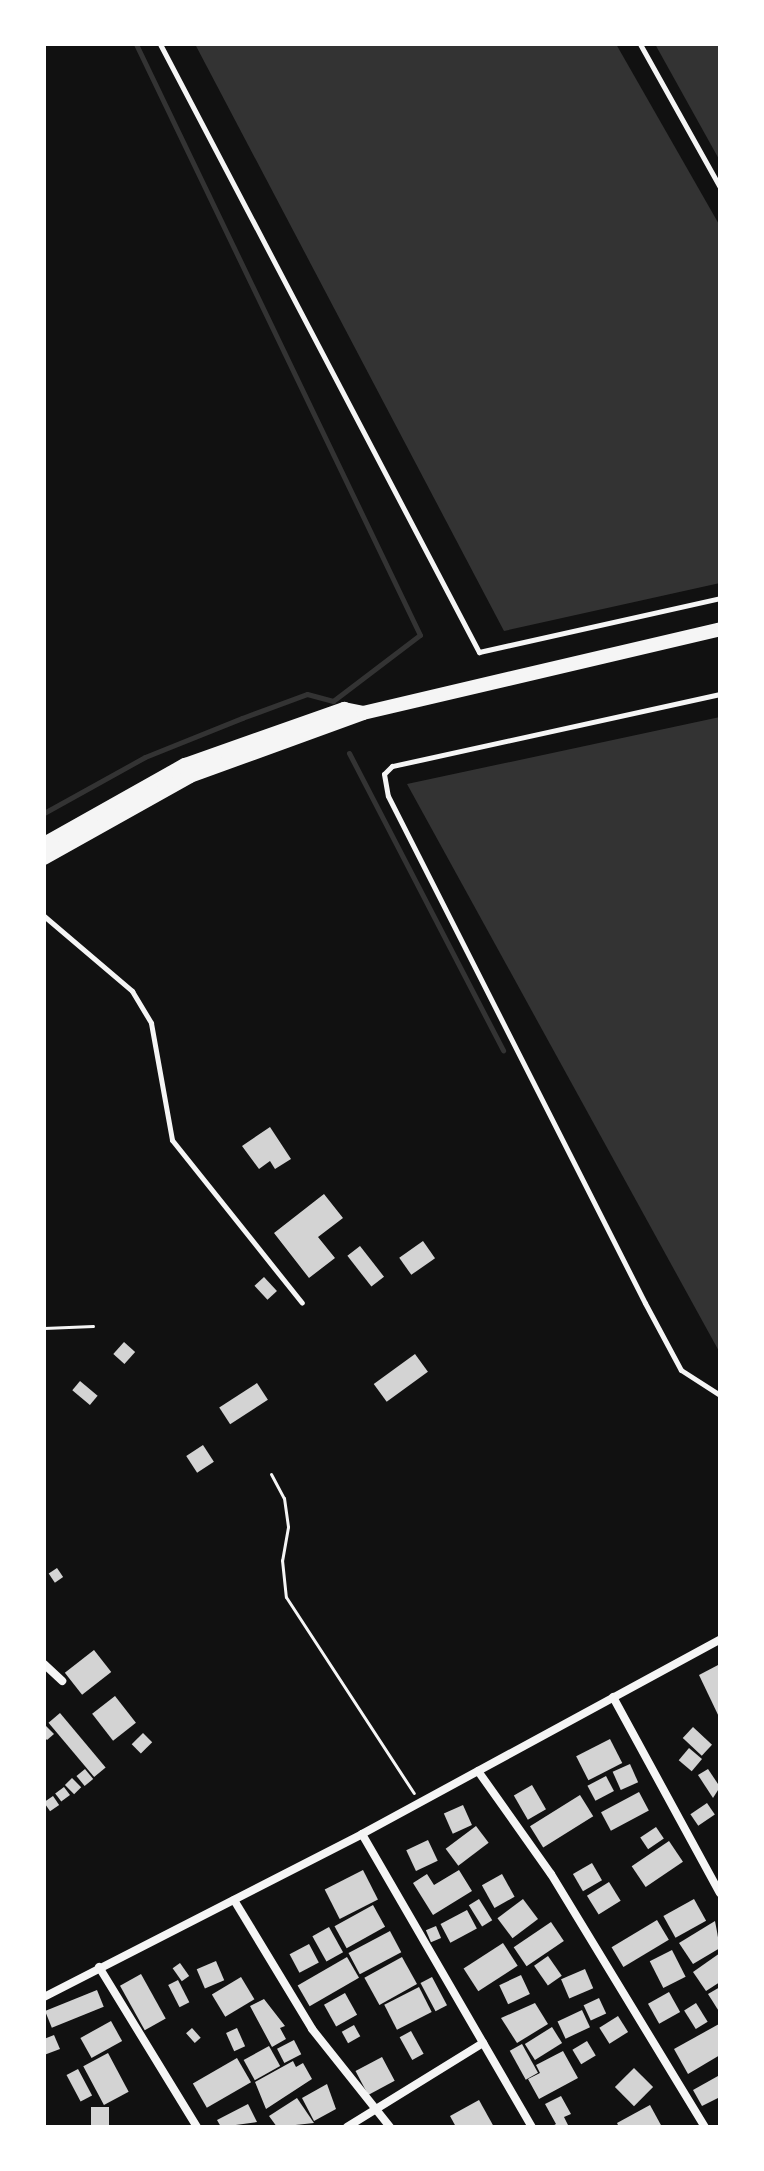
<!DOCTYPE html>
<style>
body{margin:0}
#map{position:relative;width:764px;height:2171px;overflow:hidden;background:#111;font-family:"Titillium Web",sans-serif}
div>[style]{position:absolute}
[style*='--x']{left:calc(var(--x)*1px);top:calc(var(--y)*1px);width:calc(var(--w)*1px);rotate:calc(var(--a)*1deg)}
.water>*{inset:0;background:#333}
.stream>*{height:5px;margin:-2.5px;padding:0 2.5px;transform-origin:2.5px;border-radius:2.5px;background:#333}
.building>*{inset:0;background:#d3d3d3;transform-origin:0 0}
.path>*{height:3px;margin:-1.5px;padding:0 1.5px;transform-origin:1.5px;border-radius:1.5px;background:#f5f5f5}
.service>*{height:5px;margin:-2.5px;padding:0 2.5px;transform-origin:2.5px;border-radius:2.5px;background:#f5f5f5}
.minor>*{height:8px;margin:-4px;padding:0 4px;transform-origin:4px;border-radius:4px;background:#f5f5f5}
.secondary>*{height:14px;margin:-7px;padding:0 7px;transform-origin:7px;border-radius:7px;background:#f5f5f5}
span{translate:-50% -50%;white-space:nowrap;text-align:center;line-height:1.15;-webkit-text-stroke:8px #fff;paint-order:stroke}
.frame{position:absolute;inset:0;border:46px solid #fff;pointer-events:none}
</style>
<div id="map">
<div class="water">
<i style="clip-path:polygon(195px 44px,616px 44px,720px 226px,720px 583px,504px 631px)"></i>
<i style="clip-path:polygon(655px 44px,720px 44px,720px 161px)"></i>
<i style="clip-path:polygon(720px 717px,720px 1353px,407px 784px)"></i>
</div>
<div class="stream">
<i style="--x:349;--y:753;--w:335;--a:62.6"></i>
<i style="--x:44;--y:813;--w:115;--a:-29"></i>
<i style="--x:145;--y:757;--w:105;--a:-21.9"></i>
<i style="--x:242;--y:718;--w:69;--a:-20.3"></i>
<i style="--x:307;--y:694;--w:27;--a:15"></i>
<i style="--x:333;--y:701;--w:109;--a:-37.2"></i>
<i style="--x:420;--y:635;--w:656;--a:-115.67"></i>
</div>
<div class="building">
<i style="clip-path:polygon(270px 1127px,291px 1159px,275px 1169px,270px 1161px,259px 1169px,242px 1146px)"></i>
<i style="clip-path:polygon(324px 1194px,343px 1218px,318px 1237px,335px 1258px,309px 1278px,274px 1233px)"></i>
<i style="left:423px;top:1241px;width:21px;height:29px;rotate:55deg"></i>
<i style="left:360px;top:1246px;width:39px;height:16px;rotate:52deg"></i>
<i style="left:264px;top:1277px;width:19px;height:13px;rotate:47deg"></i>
<i style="left:124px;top:1342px;width:15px;height:16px;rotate:42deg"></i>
<i style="left:415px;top:1354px;width:22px;height:51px;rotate:54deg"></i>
<i style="left:80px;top:1381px;width:23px;height:12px;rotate:40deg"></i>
<i style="left:257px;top:1383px;width:20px;height:45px;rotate:57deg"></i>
<i style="left:203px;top:1445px;width:20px;height:20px;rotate:57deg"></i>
<i style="left:57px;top:1568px;width:11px;height:10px;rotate:56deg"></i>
<i style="left:94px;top:1650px;width:28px;height:37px;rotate:52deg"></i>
<i style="clip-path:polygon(720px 1664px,720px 1719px,699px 1675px)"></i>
<i style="left:115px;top:1696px;width:34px;height:29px;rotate:52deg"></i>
<i style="left:60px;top:1713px;width:71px;height:15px;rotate:50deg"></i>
<i style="clip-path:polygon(44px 1724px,54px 1734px,47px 1740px,44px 1737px)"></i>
<i style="left:693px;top:1727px;width:26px;height:15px;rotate:43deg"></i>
<i style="left:143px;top:1733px;width:13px;height:16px;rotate:45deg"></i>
<i style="left:610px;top:1739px;width:27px;height:38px;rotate:63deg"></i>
<i style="left:689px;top:1748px;width:17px;height:16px;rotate:40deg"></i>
<i style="left:630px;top:1764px;width:20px;height:19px;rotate:66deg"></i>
<i style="left:85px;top:1769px;width:13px;height:11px;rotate:51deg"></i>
<i style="clip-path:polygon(708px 1769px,720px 1787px,713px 1798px,698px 1775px)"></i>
<i style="left:606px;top:1776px;width:17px;height:21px;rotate:62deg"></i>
<i style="left:72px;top:1778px;width:13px;height:10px;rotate:45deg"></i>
<i style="left:532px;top:1785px;width:28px;height:21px;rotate:60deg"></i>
<i style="left:64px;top:1787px;width:10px;height:11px;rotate:53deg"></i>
<i style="left:639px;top:1792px;width:21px;height:43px;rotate:62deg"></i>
<i style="left:580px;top:1795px;width:25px;height:59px;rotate:58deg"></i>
<i style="left:53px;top:1796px;width:11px;height:11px;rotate:56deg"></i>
<i style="left:707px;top:1803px;width:14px;height:20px;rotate:56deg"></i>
<i style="left:463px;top:1805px;width:22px;height:21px;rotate:66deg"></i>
<i style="left:476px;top:1826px;width:21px;height:38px;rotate:53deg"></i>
<i style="left:656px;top:1827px;width:14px;height:19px;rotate:56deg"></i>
<i style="left:428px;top:1840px;width:23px;height:24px;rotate:65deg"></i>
<i style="left:669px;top:1841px;width:25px;height:45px;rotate:56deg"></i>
<i style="left:592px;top:1863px;width:20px;height:22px;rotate:60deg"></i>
<i style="left:363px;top:1870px;width:33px;height:43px;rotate:63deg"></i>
<i style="clip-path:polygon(459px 1870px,472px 1891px,433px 1915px,413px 1883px,427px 1874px,434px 1885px)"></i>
<i style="left:502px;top:1874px;width:26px;height:23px;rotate:61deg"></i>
<i style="left:609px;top:1882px;width:22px;height:26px;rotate:58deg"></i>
<i style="left:479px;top:1899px;width:25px;height:12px;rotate:58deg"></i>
<i style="left:523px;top:1899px;width:25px;height:32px;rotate:53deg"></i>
<i style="left:694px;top:1899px;width:25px;height:35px;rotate:61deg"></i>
<i style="left:373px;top:1905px;width:25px;height:44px;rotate:61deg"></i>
<i style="left:467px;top:1910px;width:21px;height:30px;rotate:62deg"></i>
<i style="left:657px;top:1920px;width:23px;height:53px;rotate:59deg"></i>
<i style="clip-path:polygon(715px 1921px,720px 1948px,693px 1964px,679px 1943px)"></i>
<i style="left:551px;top:1922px;width:23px;height:45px;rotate:56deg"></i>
<i style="left:436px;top:1926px;width:13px;height:11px;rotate:67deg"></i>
<i style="left:329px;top:1927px;width:29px;height:19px;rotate:61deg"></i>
<i style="left:390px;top:1931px;width:24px;height:47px;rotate:62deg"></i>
<i style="left:503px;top:1943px;width:27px;height:47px;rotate:57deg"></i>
<i style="left:309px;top:1944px;width:21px;height:22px;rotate:62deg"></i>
<i style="left:672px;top:1950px;width:30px;height:25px;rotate:63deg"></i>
<i style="clip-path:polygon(720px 1953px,720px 1982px,706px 1991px,693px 1972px)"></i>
<i style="left:548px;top:1956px;width:24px;height:17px;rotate:55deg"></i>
<i style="left:347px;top:1957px;width:24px;height:57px;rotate:60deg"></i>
<i style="left:402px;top:1957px;width:31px;height:43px;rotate:61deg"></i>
<i style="left:216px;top:1961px;width:21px;height:21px;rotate:67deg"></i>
<i style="left:180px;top:1963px;width:16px;height:9px;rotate:55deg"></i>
<i style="left:585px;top:1969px;width:21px;height:26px;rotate:67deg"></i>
<i style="left:141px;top:1974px;width:51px;height:24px;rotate:61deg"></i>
<i style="left:521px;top:1975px;width:21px;height:24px;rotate:65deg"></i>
<i style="left:241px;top:1977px;width:26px;height:34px;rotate:59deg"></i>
<i style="left:432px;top:1977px;width:32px;height:13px;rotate:62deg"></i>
<i style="left:178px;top:1980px;width:25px;height:11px;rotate:63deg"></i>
<i style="left:419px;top:1987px;width:28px;height:39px;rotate:63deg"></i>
<i style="clip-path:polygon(720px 1987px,720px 2013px,708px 1994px)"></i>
<i style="left:97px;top:1990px;width:18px;height:56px;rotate:68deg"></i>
<i style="left:669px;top:1992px;width:23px;height:24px;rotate:61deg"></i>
<i style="left:345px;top:1993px;width:25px;height:24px;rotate:61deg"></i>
<i style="left:599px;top:1998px;width:17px;height:17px;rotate:65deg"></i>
<i style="clip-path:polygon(264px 1999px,285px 2026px,280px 2028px,286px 2039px,272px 2047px,250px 2006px)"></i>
<i style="clip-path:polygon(535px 2003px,548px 2024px,517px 2043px,501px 2018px)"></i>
<i style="left:696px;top:2003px;width:22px;height:14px;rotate:58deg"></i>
<i style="left:582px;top:2010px;width:19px;height:27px;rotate:65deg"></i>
<i style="left:618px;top:2016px;width:19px;height:22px;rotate:58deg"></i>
<i style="left:111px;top:2021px;width:23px;height:35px;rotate:61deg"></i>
<i style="clip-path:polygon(719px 2024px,720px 2055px,688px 2074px,674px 2049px)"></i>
<i style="left:354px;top:2025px;width:13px;height:14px;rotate:61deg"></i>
<i style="left:552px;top:2027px;width:19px;height:32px;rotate:58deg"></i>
<i style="left:192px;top:2028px;width:13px;height:8px;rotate:48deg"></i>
<i style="left:237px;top:2028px;width:20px;height:12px;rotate:66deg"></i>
<i style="left:411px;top:2031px;width:26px;height:13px;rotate:61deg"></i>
<i style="clip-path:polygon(54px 2035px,60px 2049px,44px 2055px,44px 2039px)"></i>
<i style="left:294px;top:2040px;width:16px;height:19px;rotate:63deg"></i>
<i style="left:587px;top:2041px;width:17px;height:17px;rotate:59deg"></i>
<i style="left:522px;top:2044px;width:33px;height:14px;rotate:61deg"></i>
<i style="left:269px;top:2046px;width:23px;height:29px;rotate:61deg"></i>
<i style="clip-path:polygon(563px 2051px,578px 2078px,539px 2099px,528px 2079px,540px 2073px,536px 2065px)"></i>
<i style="left:108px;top:2053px;width:44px;height:28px;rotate:62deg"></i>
<i style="left:382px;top:2057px;width:27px;height:30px;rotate:62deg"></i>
<i style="left:237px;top:2058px;width:28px;height:51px;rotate:60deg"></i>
<i style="clip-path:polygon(293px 2061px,296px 2067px,303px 2063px,312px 2079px,266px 2109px,255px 2082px)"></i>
<i style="left:634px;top:2068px;width:27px;height:27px;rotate:45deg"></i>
<i style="left:78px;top:2069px;width:30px;height:13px;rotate:62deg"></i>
<i style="clip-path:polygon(718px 2076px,720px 2097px,702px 2106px,693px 2090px)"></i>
<i style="clip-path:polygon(327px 2084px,336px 2109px,314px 2121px,302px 2098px)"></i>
<i style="clip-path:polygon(561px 2096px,571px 2114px,564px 2117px,569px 2127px,551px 2127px,556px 2124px,545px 2104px)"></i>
<i style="clip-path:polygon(297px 2098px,314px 2123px,277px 2127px,269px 2116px)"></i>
<i style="clip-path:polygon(479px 2100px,494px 2127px,456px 2127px,450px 2116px)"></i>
<i style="clip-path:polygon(248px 2104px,257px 2122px,221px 2127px,217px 2120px)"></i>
<i style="clip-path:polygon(650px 2105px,662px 2127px,619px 2127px,617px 2123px)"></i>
<i style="left:109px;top:2107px;width:20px;height:18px;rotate:90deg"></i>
</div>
<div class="path">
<i style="--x:44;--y:1328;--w:49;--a:-2.3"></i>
<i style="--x:271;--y:1474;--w:27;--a:62"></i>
<i style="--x:284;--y:1498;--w:29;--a:82"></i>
<i style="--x:288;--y:1527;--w:34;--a:100"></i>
<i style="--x:282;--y:1560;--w:37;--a:84"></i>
<i style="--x:286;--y:1597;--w:234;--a:56.9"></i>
</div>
<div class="service">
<i style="--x:160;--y:44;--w:687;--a:62.32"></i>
<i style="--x:479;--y:652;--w:247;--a:-12.6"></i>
<i style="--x:640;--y:44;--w:164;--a:60.8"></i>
<i style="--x:720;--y:694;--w:336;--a:167.6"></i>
<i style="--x:392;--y:766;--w:11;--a:135"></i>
<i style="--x:384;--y:774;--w:22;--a:80"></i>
<i style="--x:388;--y:796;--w:568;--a:63.12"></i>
<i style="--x:645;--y:1303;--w:76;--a:61.8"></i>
<i style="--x:681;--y:1370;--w:46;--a:32.7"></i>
<i style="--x:44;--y:916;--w:116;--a:40.4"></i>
<i style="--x:132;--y:991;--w:37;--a:59"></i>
<i style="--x:151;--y:1023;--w:119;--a:79.8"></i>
<i style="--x:172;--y:1140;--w:208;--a:51.4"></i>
</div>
<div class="minor">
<i style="--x:44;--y:1664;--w:25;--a:43"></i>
<i style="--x:613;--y:1697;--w:223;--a:61.4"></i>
<i style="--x:478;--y:1771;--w:126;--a:54.7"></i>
<i style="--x:551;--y:1874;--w:296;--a:58.7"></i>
<i style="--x:362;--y:1834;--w:339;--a:59.9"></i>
<i style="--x:234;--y:1900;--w:151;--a:58.8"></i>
<i style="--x:312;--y:2029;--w:125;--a:51.5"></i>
<i style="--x:99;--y:1967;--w:188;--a:58.5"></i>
<i style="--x:44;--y:1997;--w:357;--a:-27.1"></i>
<i style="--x:362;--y:1834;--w:407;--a:-28.5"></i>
<i style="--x:347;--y:2127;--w:160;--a:-31.7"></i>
</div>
<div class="secondary">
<i style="--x:44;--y:844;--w:162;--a:-29.3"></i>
<i style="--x:185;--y:765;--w:169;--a:-19.4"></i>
<i style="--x:344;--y:709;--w:19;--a:12"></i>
<i style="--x:44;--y:858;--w:167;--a:-29.3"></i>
<i style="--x:190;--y:776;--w:184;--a:-20"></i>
<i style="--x:363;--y:713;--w:367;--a:-13.2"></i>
</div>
<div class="frame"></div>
</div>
